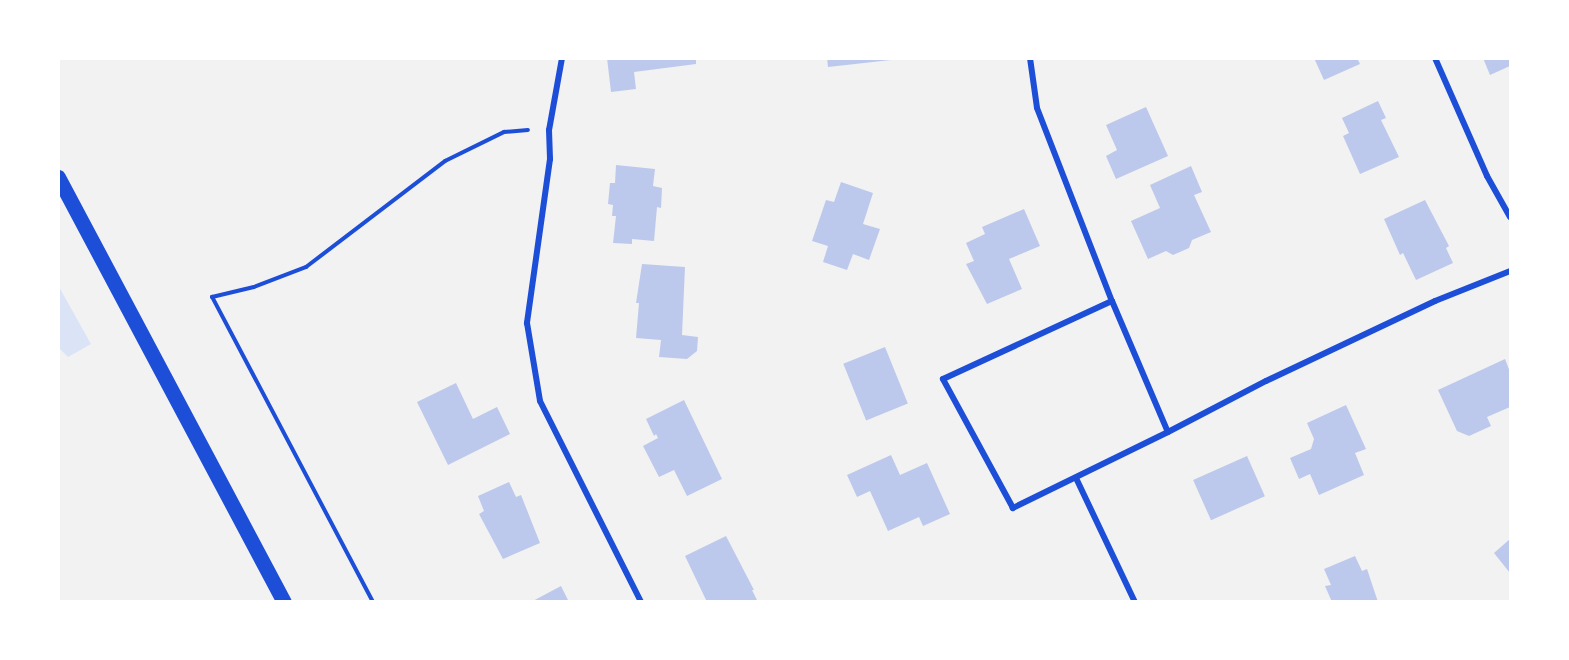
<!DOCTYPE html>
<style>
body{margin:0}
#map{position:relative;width:1569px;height:660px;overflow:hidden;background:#f2f2f2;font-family:"Fira Sans",sans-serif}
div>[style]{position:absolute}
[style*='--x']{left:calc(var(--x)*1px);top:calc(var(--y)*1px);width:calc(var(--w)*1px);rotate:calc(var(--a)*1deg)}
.green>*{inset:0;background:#dbe4f7}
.building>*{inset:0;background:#bdc9ec;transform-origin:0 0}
.path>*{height:4px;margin:-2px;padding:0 2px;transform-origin:2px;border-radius:2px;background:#1d4ed8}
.minor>*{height:6px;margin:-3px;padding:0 3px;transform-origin:3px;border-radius:3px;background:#1d4ed8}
.primary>*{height:15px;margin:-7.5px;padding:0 7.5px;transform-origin:7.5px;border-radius:7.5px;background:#1d4ed8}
span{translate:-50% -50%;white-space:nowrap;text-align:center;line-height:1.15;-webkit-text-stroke:6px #fff;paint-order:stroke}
.frame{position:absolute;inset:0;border:60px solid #fff;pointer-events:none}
</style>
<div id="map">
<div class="green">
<i style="clip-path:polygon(58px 285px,91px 344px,68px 357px,59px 348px)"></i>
</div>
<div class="building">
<i style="clip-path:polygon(607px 58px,696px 58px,696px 64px,634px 72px,636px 89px,611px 92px)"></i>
<i style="clip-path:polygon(827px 58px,891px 58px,891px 60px,828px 67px)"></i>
<i style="clip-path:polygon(1314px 58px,1357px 58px,1360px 64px,1324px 80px)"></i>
<i style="clip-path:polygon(1483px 58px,1510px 58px,1510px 66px,1490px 75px)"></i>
<i style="clip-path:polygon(1378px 101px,1386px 118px,1381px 120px,1399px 157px,1360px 174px,1343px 136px,1349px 133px,1342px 118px)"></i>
<i style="clip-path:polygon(1146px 107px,1168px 156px,1116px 179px,1106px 156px,1117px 150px,1106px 125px)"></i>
<i style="clip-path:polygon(616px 165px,655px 169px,653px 186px,662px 188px,661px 208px,657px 207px,654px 241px,632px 239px,632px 244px,613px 243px,616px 216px,612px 216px,613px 205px,608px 204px,610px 183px,615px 183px)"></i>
<i style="clip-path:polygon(1191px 166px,1202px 192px,1194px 195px,1211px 232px,1192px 240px,1189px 248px,1173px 255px,1166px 251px,1148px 259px,1131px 221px,1160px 208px,1150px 185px)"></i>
<i style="clip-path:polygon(841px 182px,873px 193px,863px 224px,880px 229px,869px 260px,853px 254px,847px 270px,823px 262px,828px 246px,812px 241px,826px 200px,834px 202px)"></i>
<i style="clip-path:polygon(1425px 200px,1449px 246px,1446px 248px,1453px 263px,1416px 280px,1403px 253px,1400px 255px,1384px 219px)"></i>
<i style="clip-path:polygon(1024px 209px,1040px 246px,1009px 259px,1022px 289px,987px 304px,966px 264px,974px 261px,966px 243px,985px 234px,982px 227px)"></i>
<i style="clip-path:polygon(642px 264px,685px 267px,682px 335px,698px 337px,697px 351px,687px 359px,659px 357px,661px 340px,636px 338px,639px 303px,636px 303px)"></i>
<i style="left:885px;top:347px;width:61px;height:45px;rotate:68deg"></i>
<i style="clip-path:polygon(1505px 359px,1510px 372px,1510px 407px,1487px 417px,1491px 426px,1469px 436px,1457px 431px,1438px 390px)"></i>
<i style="clip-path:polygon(456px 383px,473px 419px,497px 407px,510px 434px,448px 465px,417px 402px)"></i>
<i style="clip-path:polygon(684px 400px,722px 479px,687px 496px,674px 470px,659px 477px,643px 446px,658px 438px,656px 434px,654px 436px,646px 419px)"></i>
<i style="clip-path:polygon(1346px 405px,1366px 449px,1355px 453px,1364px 475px,1319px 495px,1310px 474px,1299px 479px,1290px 458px,1311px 449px,1314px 439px,1307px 423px)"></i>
<i style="clip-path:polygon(891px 455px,900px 475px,927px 463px,950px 514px,923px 526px,919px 517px,888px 531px,870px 491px,857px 497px,847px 475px)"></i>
<i style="left:1247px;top:456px;width:44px;height:59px;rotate:66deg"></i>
<i style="clip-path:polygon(509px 482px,516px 497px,521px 495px,540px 543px,503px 559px,479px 514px,484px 511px,478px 496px)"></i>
<i style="clip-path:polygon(726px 536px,754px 590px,752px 590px,758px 602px,707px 602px,685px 556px)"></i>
<i style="clip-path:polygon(1510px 539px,1510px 573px,1494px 553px)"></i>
<i style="clip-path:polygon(1355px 556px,1362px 571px,1367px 569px,1378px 602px,1332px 602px,1325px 586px,1331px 585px,1324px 569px)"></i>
<i style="clip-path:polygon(561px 586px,569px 602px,531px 602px)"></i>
</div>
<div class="path">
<i style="--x:373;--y:602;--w:345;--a:-117.8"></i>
<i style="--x:212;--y:297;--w:43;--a:-13.4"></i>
<i style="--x:254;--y:287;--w:56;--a:-21"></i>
<i style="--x:306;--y:267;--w:175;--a:-37.3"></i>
<i style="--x:445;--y:161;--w:66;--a:-26.2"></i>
<i style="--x:504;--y:132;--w:24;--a:-5"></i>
</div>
<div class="minor">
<i style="--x:562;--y:58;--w:73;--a:100.2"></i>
<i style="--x:549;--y:130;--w:29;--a:88"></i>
<i style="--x:550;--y:159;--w:166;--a:98"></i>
<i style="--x:527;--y:323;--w:79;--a:80.5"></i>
<i style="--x:540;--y:401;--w:225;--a:63.3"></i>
<i style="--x:1030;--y:58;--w:50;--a:82"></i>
<i style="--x:1037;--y:108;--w:207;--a:68.8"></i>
<i style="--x:1435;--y:58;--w:129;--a:66.2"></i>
<i style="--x:1487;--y:176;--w:47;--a:60.7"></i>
<i style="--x:1112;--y:301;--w:142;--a:66.9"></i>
<i style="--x:1168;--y:432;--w:173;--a:153.9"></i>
<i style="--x:1013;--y:508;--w:147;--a:-118.5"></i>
<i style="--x:943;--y:379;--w:186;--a:-24.8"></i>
<i style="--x:1168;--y:432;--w:110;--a:-27.5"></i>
<i style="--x:1266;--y:381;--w:187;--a:-25.3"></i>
<i style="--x:1435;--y:301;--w:81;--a:-21.8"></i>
<i style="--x:1076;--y:478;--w:137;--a:64.6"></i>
</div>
<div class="primary">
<i style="--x:58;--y:177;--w:481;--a:62"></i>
</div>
<div class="frame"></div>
</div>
